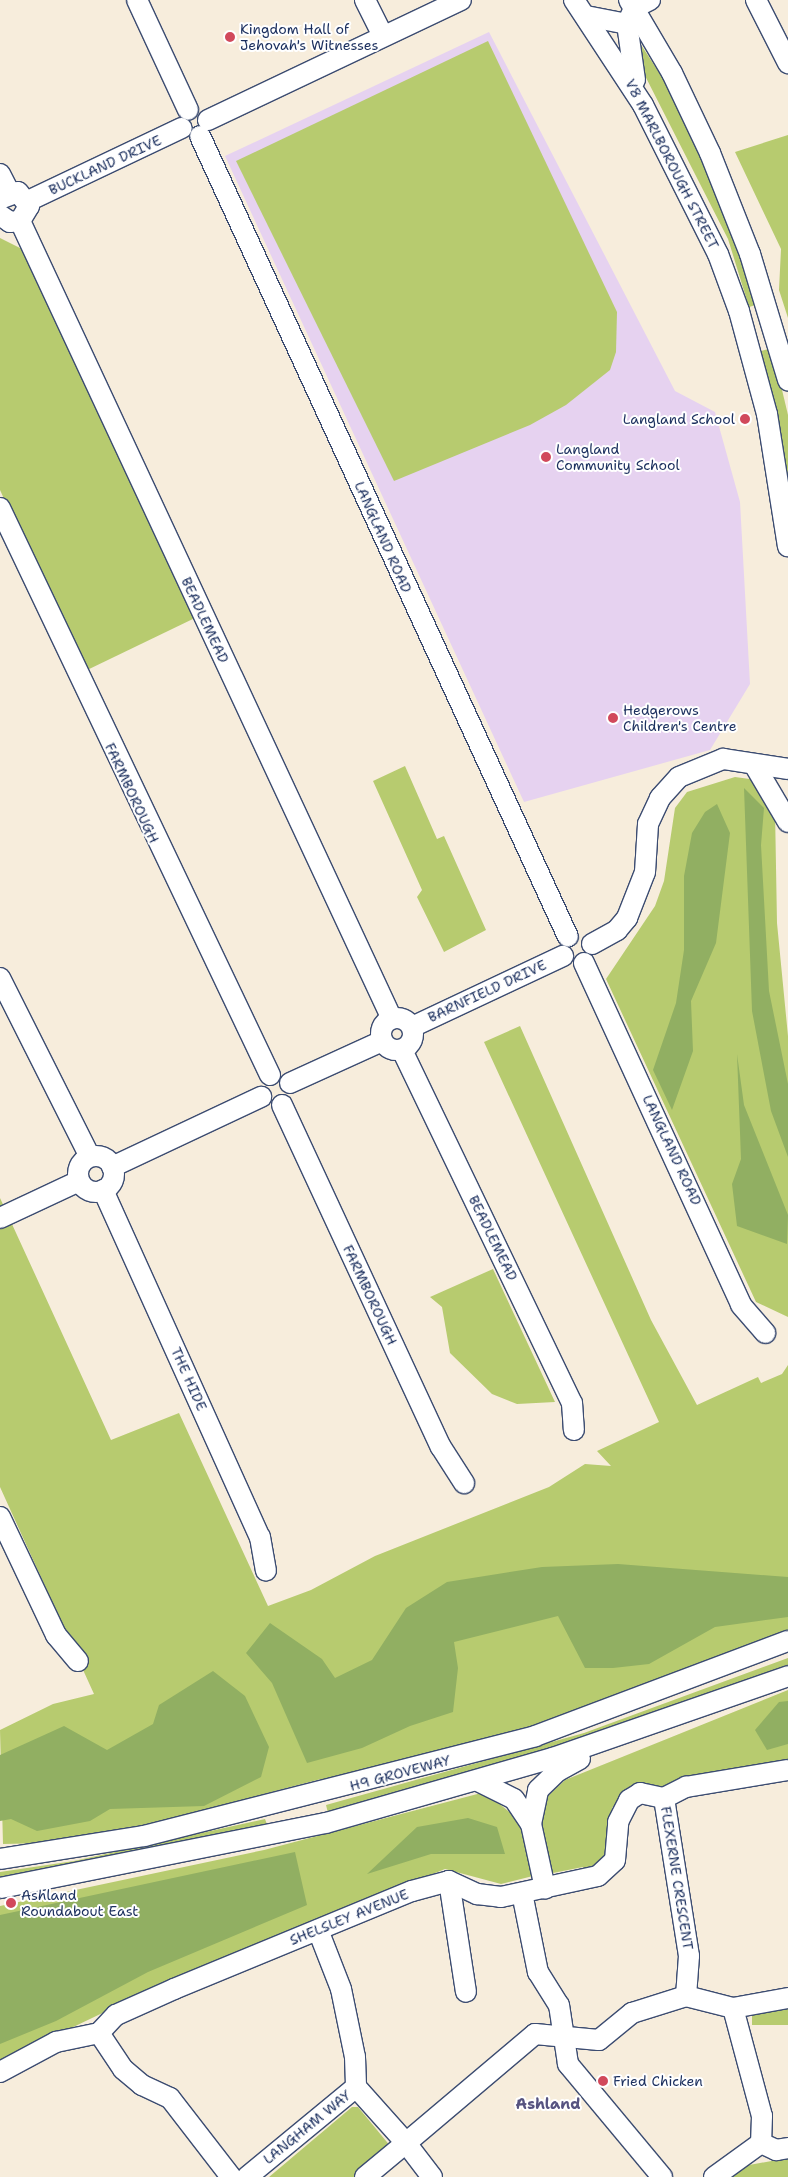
<!DOCTYPE html>
<style>
body{margin:0}
#map{position:relative;width:788px;height:2177px;overflow:hidden;background:#f7eddc;font-family:"Shantell Sans",sans-serif}
div>[style]{position:absolute}
[style*='--x']{left:calc(var(--x)*1px);top:calc(var(--y)*1px);width:calc(var(--w)*1px);rotate:calc(var(--a)*1deg)}
.built>*{inset:0;background:#e6d2f0}
.green>*{inset:0;background:#b7cb6f;transform-origin:0 0}
.forest>*{inset:0;background:#91af62}
.roads{filter:drop-shadow(1px 0 #3c4c71) drop-shadow(-1px 0 #3c4c71) drop-shadow(0 1px #3c4c71) drop-shadow(0 -1px #3c4c71)}
.minor>*{height:20px;margin:-10px;padding:0 10px;transform-origin:10px;border-radius:10px;background:#fff}
.minor>.ring{margin:-10px;padding:0;box-sizing:content-box;background:none;border:20px solid #fff;border-radius:50%}
.dots>*{width:14px;height:14px;translate:-50% -50%;box-sizing:border-box;border:2px solid #fff;border-radius:50%}
span{translate:-50% -50%;white-space:nowrap;text-align:center;line-height:1.15;-webkit-text-stroke:4px #fff;paint-order:stroke}
.poi-label{font-size:14px;color:#1b2f5e}
.left{translate:0 -50%;text-align:left}
.right{translate:-100% -50%;text-align:right}
.street-label{font-size:14px;color:#1b2f5e}
.neighbourhood-label{font-size:15px;color:#565380;font-weight:700}
</style>
<div id="map">
<div class="built">
<i style="clip-path:polygon(489px 32px,675px 391px,715px 412px,740px 502px,750px 684px,710px 750px,524px 802px,225px 156px)"></i>
</div>
<div class="green">
<i style="clip-path:polygon(636px 37px,671px 91px,695px 141px,759px 304px,749px 307px,728px 239px,637px 60px)"></i>
<i style="clip-path:polygon(488px 41px,617px 312px,616px 352px,610px 370px,566px 405px,530px 425px,394px 481px,236px 161px)"></i>
<i style="clip-path:polygon(788px 135px,788px 318px,779px 290px,781px 249px,735px 152px)"></i>
<i style="clip-path:polygon(0 238px,22px 249px,197px 617px,83px 672px,0 490px)"></i>
<i style="clip-path:polygon(772px 348px,788px 415px,788px 475px,761px 351px)"></i>
<i style="clip-path:polygon(405px 766px,437px 839px,444px 836px,486px 930px,444px 952px,417px 897px,422px 890px,373px 781px)"></i>
<i style="clip-path:polygon(735px 777px,757px 780px,775px 810px,777px 923px,788px 1036px,788px 1317px,756px 1302px,606px 979px,655px 906px,664px 881px,675px 808px,687px 792px)"></i>
<i style="clip-path:polygon(520px 1026px,651px 1320px,697px 1405px,758px 1377px,761px 1383px,782px 1374px,788px 1365px,788px 1636px,543px 1725px,324px 1787px,321px 1779px,264px 1794px,264px 1800px,127px 1830px,49px 1843px,3px 1844px,0 1730px,53px 1704px,94px 1694px,0 1487px,0 1198px,111px 1440px,179px 1413px,268px 1606px,311px 1590px,375px 1556px,549px 1487px,585px 1464px,611px 1466px,597px 1451px,659px 1422px,484px 1042px)"></i>
<i style="clip-path:polygon(493px 1269px,555px 1402px,517px 1404px,492px 1394px,450px 1353px,442px 1307px,430px 1297px)"></i>
<i style="clip-path:polygon(788px 1658px,788px 1667px,549px 1752px,328px 1813px,326px 1805px,584px 1733px)"></i>
<i style="clip-path:polygon(788px 1690px,788px 1760px,621px 1798px,612px 1808px,609px 1853px,601px 1864px,585px 1872px,583px 1867px,548px 1874px,539px 1822px,547px 1797px,565px 1780px)"></i>
<i style="clip-path:polygon(485px 1792px,518px 1819px,533px 1876px,501px 1884px,445px 1869px,159px 1986px,0 2062px,0 1906px,264px 1850px)"></i>
<i style="clip-path:polygon(265px 1819px,268px 1827px,0 1881px,0 1872px,74px 1861px)"></i>
<i style="left:788px;top:2009px;width:16px;height:36px;rotate:90deg"></i>
<i style="clip-path:polygon(352px 2107px,358px 2107px,391px 2147px,354px 2177px,269px 2177px)"></i>
<i style="clip-path:polygon(788px 2158px,788px 2177px,724px 2177px,733px 2168px)"></i>
</div>
<div class="forest">
<i style="clip-path:polygon(744px 788px,764px 808px,761px 845px,769px 991px,788px 1084px,788px 1157px,771px 1111px,752px 1011px)"></i>
<i style="clip-path:polygon(717px 804px,730px 833px,716px 943px,691px 1001px,693px 1051px,672px 1110px,653px 1070px,676px 1003px,684px 950px,684px 876px,692px 833px,705px 812px)"></i>
<i style="clip-path:polygon(737px 1054px,744px 1105px,788px 1215px,787px 1244px,737px 1226px,732px 1184px,741px 1159px)"></i>
<i style="clip-path:polygon(618px 1564px,788px 1577px,788px 1617px,715px 1627px,649px 1664px,613px 1668px,585px 1668px,558px 1616px,454px 1642px,458px 1668px,453px 1712px,410px 1726px,362px 1748px,307px 1763px,272px 1683px,246px 1653px,270px 1623px,322px 1659px,335px 1678px,372px 1660px,406px 1608px,447px 1582px,542px 1567px)"></i>
<i style="clip-path:polygon(213px 1671px,245px 1696px,269px 1747px,261px 1777px,204px 1806px,110px 1809px,90px 1821px,37px 1831px,11px 1819px,0 1821px,0 1755px,64px 1726px,107px 1750px,153px 1724px,159px 1705px)"></i>
<i style="clip-path:polygon(788px 1701px,788px 1744px,767px 1750px,755px 1730px,779px 1702px)"></i>
<i style="clip-path:polygon(468px 1818px,497px 1827px,505px 1854px,431px 1854px,367px 1874px,417px 1827px)"></i>
<i style="clip-path:polygon(295px 1852px,307px 1905px,148px 1972px,56px 2021px,0 2044px,0 1915px)"></i>
</div>
<div class="roads">
<div class="minor">
<i style="--x:137;--y:0;--w:121;--a:65.1"></i>
<i style="--x:365;--y:0;--w:40;--a:63.4"></i>
<i style="--x:574;--y:0;--w:126;--a:56.7"></i>
<i style="--x:643;--y:105;--w:167;--a:63.3"></i>
<i style="--x:718;--y:254;--w:61;--a:69.8"></i>
<i style="--x:739;--y:311;--w:107;--a:74.8"></i>
<i style="--x:767;--y:414;--w:134;--a:81"></i>
<i style="--x:629;--y:0;--w:85;--a:59.5"></i>
<i style="--x:672;--y:73;--w:89;--a:64.6"></i>
<i style="--x:710;--y:153;--w:109;--a:68.4"></i>
<i style="--x:750;--y:254;--w:132;--a:73.2"></i>
<i style="--x:756;--y:0;--w:71;--a:63.1"></i>
<i style="--x:586;--y:16;--w:42;--a:11"></i>
<i style="--x:627;--y:24;--w:12;--a:-14"></i>
<i style="--x:635;--y:80;--w:57;--a:-98.1"></i>
<i style="--x:627;--y:24;--w:17;--a:-66"></i>
<i style="--x:634;--y:8;--w:18;--a:-27"></i>
<i style="--x:208;--y:120;--w:280;--a:-25.4"></i>
<i style="--x:200;--y:136;--w:881;--a:65.32"></i>
<i style="--x:0;--y:174;--w:20;--a:63"></i>
<i style="--x:0;--y:199;--w:19;--a:-21"></i>
<i style="--x:18;--y:192;--w:18;--a:52"></i>
<i style="--x:29;--y:206;--w:17;--a:121"></i>
<i style="--x:20;--y:221;--w:10;--a:174"></i>
<i style="--x:10;--y:222;--w:12;--a:-145"></i>
<i style="--x:28;--y:201;--w:170;--a:-25.4"></i>
<i style="--x:20;--y:221;--w:880;--a:65.01"></i>
<i style="--x:0;--y:508;--w:628;--a:64.54"></i>
<i style="--x:755;--y:766;--w:65;--a:59.5"></i>
<i style="--x:592;--y:944;--w:29;--a:-29"></i>
<i style="--x:617;--y:930;--w:16;--a:-50"></i>
<i style="--x:627;--y:918;--w:49;--a:-68.6"></i>
<i style="--x:645;--y:872;--w:48;--a:-86.4"></i>
<i style="--x:648;--y:824;--w:29;--a:-65"></i>
<i style="--x:660;--y:798;--w:28;--a:-48"></i>
<i style="--x:679;--y:777;--w:48;--a:-22.2"></i>
<i style="--x:723;--y:759;--w:66;--a:8.7"></i>
<i style="--x:584;--y:963;--w:376;--a:65.3"></i>
<i style="--x:741;--y:1305;--w:37;--a:49"></i>
<i style="--x:0;--y:978;--w:200;--a:63.3"></i>
<i class="ring" style="left:381px;top:1018px;width:12px;height:12px"></i>
<i style="--x:412;--y:1027;--w:167;--a:-25.2"></i>
<i style="--x:402;--y:1050;--w:392;--a:64.3"></i>
<i style="--x:572;--y:1403;--w:27;--a:86"></i>
<i style="--x:290;--y:1083;--w:101;--a:-24.5"></i>
<i style="--x:282;--y:1105;--w:377;--a:65.1"></i>
<i style="--x:441;--y:1447;--w:43;--a:57.4"></i>
<i class="ring" style="left:78px;top:1156px;width:16px;height:16px"></i>
<i style="--x:112;--y:1167;--w:165;--a:-25.2"></i>
<i style="--x:103;--y:1190;--w:381;--a:65.7"></i>
<i style="--x:260;--y:1537;--w:34;--a:80"></i>
<i style="--x:0;--y:1218;--w:87;--a:-25.1"></i>
<i style="--x:0;--y:1517;--w:131;--a:64.6"></i>
<i style="--x:56;--y:1635;--w:34;--a:50"></i>
<i style="--x:478;--y:1781;--w:40;--a:26.6"></i>
<i style="--x:514;--y:1799;--w:30;--a:56"></i>
<i style="--x:531;--y:1824;--w:66;--a:77.7"></i>
<i style="--x:531;--y:1824;--w:35;--a:-78"></i>
<i style="--x:538;--y:1790;--w:28;--a:-44"></i>
<i style="--x:558;--y:1771;--w:25;--a:-29"></i>
<i style="--x:0;--y:1859;--w:146;--a:-9.1"></i>
<i style="--x:144;--y:1836;--w:404;--a:-14.3"></i>
<i style="--x:535;--y:1736;--w:270;--a:-20.6"></i>
<i style="--x:449;--y:1881;--w:112;--a:81.3"></i>
<i style="--x:0;--y:1888;--w:332;--a:-11.3"></i>
<i style="--x:326;--y:1823;--w:236;--a:-16"></i>
<i style="--x:553;--y:1758;--w:249;--a:-19.2"></i>
<i style="--x:522;--y:1893;--w:81;--a:78.6"></i>
<i style="--x:538;--y:1972;--w:39;--a:58"></i>
<i style="--x:559;--y:2005;--w:60;--a:81.3"></i>
<i style="--x:568;--y:2064;--w:147;--a:50.2"></i>
<i style="--x:318;--y:1930;--w:63;--a:68.7"></i>
<i style="--x:341;--y:1989;--w:69;--a:78.4"></i>
<i style="--x:355;--y:2057;--w:30;--a:88"></i>
<i style="--x:686;--y:1996;--w:40;--a:-85.7"></i>
<i style="--x:689;--y:1956;--w:160;--a:-99"></i>
<i style="--x:664;--y:1798;--w:25;--a:-27"></i>
<i style="--x:686;--y:1787;--w:103;--a:-9.5"></i>
<i style="--x:733;--y:2008;--w:112;--a:75"></i>
<i style="--x:762;--y:2116;--w:27;--a:92"></i>
<i style="--x:761;--y:2143;--w:17;--a:25"></i>
<i style="--x:776;--y:2150;--w:12;--a:-9"></i>
<i style="--x:99;--y:2033;--w:43;--a:56.3"></i>
<i style="--x:123;--y:2069;--w:25;--a:40"></i>
<i style="--x:142;--y:2085;--w:31;--a:25"></i>
<i style="--x:170;--y:2098;--w:100;--a:52.3"></i>
<i style="--x:0;--y:2072;--w:64;--a:-28.2"></i>
<i style="--x:56;--y:2042;--w:44;--a:-11.8"></i>
<i style="--x:99;--y:2033;--w:25;--a:-47"></i>
<i style="--x:116;--y:2015;--w:64;--a:-24.1"></i>
<i style="--x:174;--y:1989;--w:257;--a:-22.4"></i>
<i style="--x:412;--y:1891;--w:38;--a:-15"></i>
<i style="--x:449;--y:1881;--w:31;--a:25"></i>
<i style="--x:477;--y:1894;--w:24;--a:7"></i>
<i style="--x:501;--y:1897;--w:99;--a:-12.2"></i>
<i style="--x:598;--y:1876;--w:23;--a:-43"></i>
<i style="--x:615;--y:1860;--w:38;--a:-85"></i>
<i style="--x:618;--y:1822;--w:25;--a:-63"></i>
<i style="--x:629;--y:1800;--w:13;--a:-32"></i>
<i style="--x:640;--y:1793;--w:25;--a:12"></i>
<i style="--x:356;--y:2087;--w:75;--a:48.2"></i>
<i style="--x:406;--y:2143;--w:169;--a:-40.2"></i>
<i style="--x:535;--y:2034;--w:64;--a:5.4"></i>
<i style="--x:599;--y:2040;--w:43;--a:-39.3"></i>
<i style="--x:632;--y:2013;--w:57;--a:-17.5"></i>
<i style="--x:686;--y:1996;--w:49;--a:14.3"></i>
<i style="--x:733;--y:2008;--w:56;--a:-10.3"></i>
<i style="--x:247;--y:2177;--w:141;--a:-39.5"></i>
<i style="--x:365;--y:2177;--w:53;--a:-39.7"></i>
<i style="--x:406;--y:2143;--w:43;--a:52.6"></i>
<i style="--x:714;--y:2177;--w:58;--a:-35.9"></i>
</div>
</div>
<div class="dots">
<i style="left:230px;top:37px;background:#d1495b"></i>
<i style="left:745px;top:419px;background:#d1495b"></i>
<i style="left:546px;top:457px;background:#d1495b"></i>
<i style="left:613px;top:718px;background:#d1495b"></i>
<i style="left:11px;top:1903px;background:#d1495b"></i>
<i style="left:603px;top:2081px;background:#d1495b"></i>
</div>
<div class="poi-label">
<span class="left" style="left:240px;top:37px">Kingdom Hall of<br>Jehovah's Witnesses</span>
<span class="right" style="left:735px;top:419px">Langland School</span>
<span class="left" style="left:556px;top:457px">Langland<br>Community School</span>
<span class="left" style="left:623px;top:718px">Hedgerows<br>Children's Centre</span>
<span class="left" style="left:21px;top:1903px">Ashland<br>Roundabout East</span>
<span class="left" style="left:613px;top:2081px">Fried Chicken</span>
</div>
<div class="street-label">
<span style="left:672px;top:164px;rotate:63deg">V8 MARLBOROUGH STREET</span>
<span style="left:105px;top:165px;rotate:-25deg">BUCKLAND DRIVE</span>
<span style="left:383px;top:537px;rotate:66deg">LANGLAND ROAD</span>
<span style="left:205px;top:620px;rotate:65deg">BEADLEMEAD</span>
<span style="left:132px;top:793px;rotate:65deg">FARMBOROUGH</span>
<span style="left:487px;top:991px;rotate:-25deg">BARNFIELD DRIVE</span>
<span style="left:672px;top:1150px;rotate:65deg">LANGLAND ROAD</span>
<span style="left:493px;top:1238px;rotate:64deg">BEADLEMEAD</span>
<span style="left:370px;top:1295px;rotate:65deg">FARMBOROUGH</span>
<span style="left:189px;top:1379px;rotate:66deg">THE HIDE</span>
<span style="left:400px;top:1773px;rotate:-15deg">H9 GROVEWAY</span>
<span style="left:677px;top:1878px;rotate:81deg">FLEXERNE CRESCENT</span>
<span style="left:349px;top:1917px;rotate:-22deg">SHELSLEY AVENUE</span>
<span style="left:307px;top:2127px;rotate:-39deg">LANGHAM WAY</span>
</div>
<div class="neighbourhood-label">
<span style="left:548px;top:2105px">Ashland</span>
</div>
</div>
